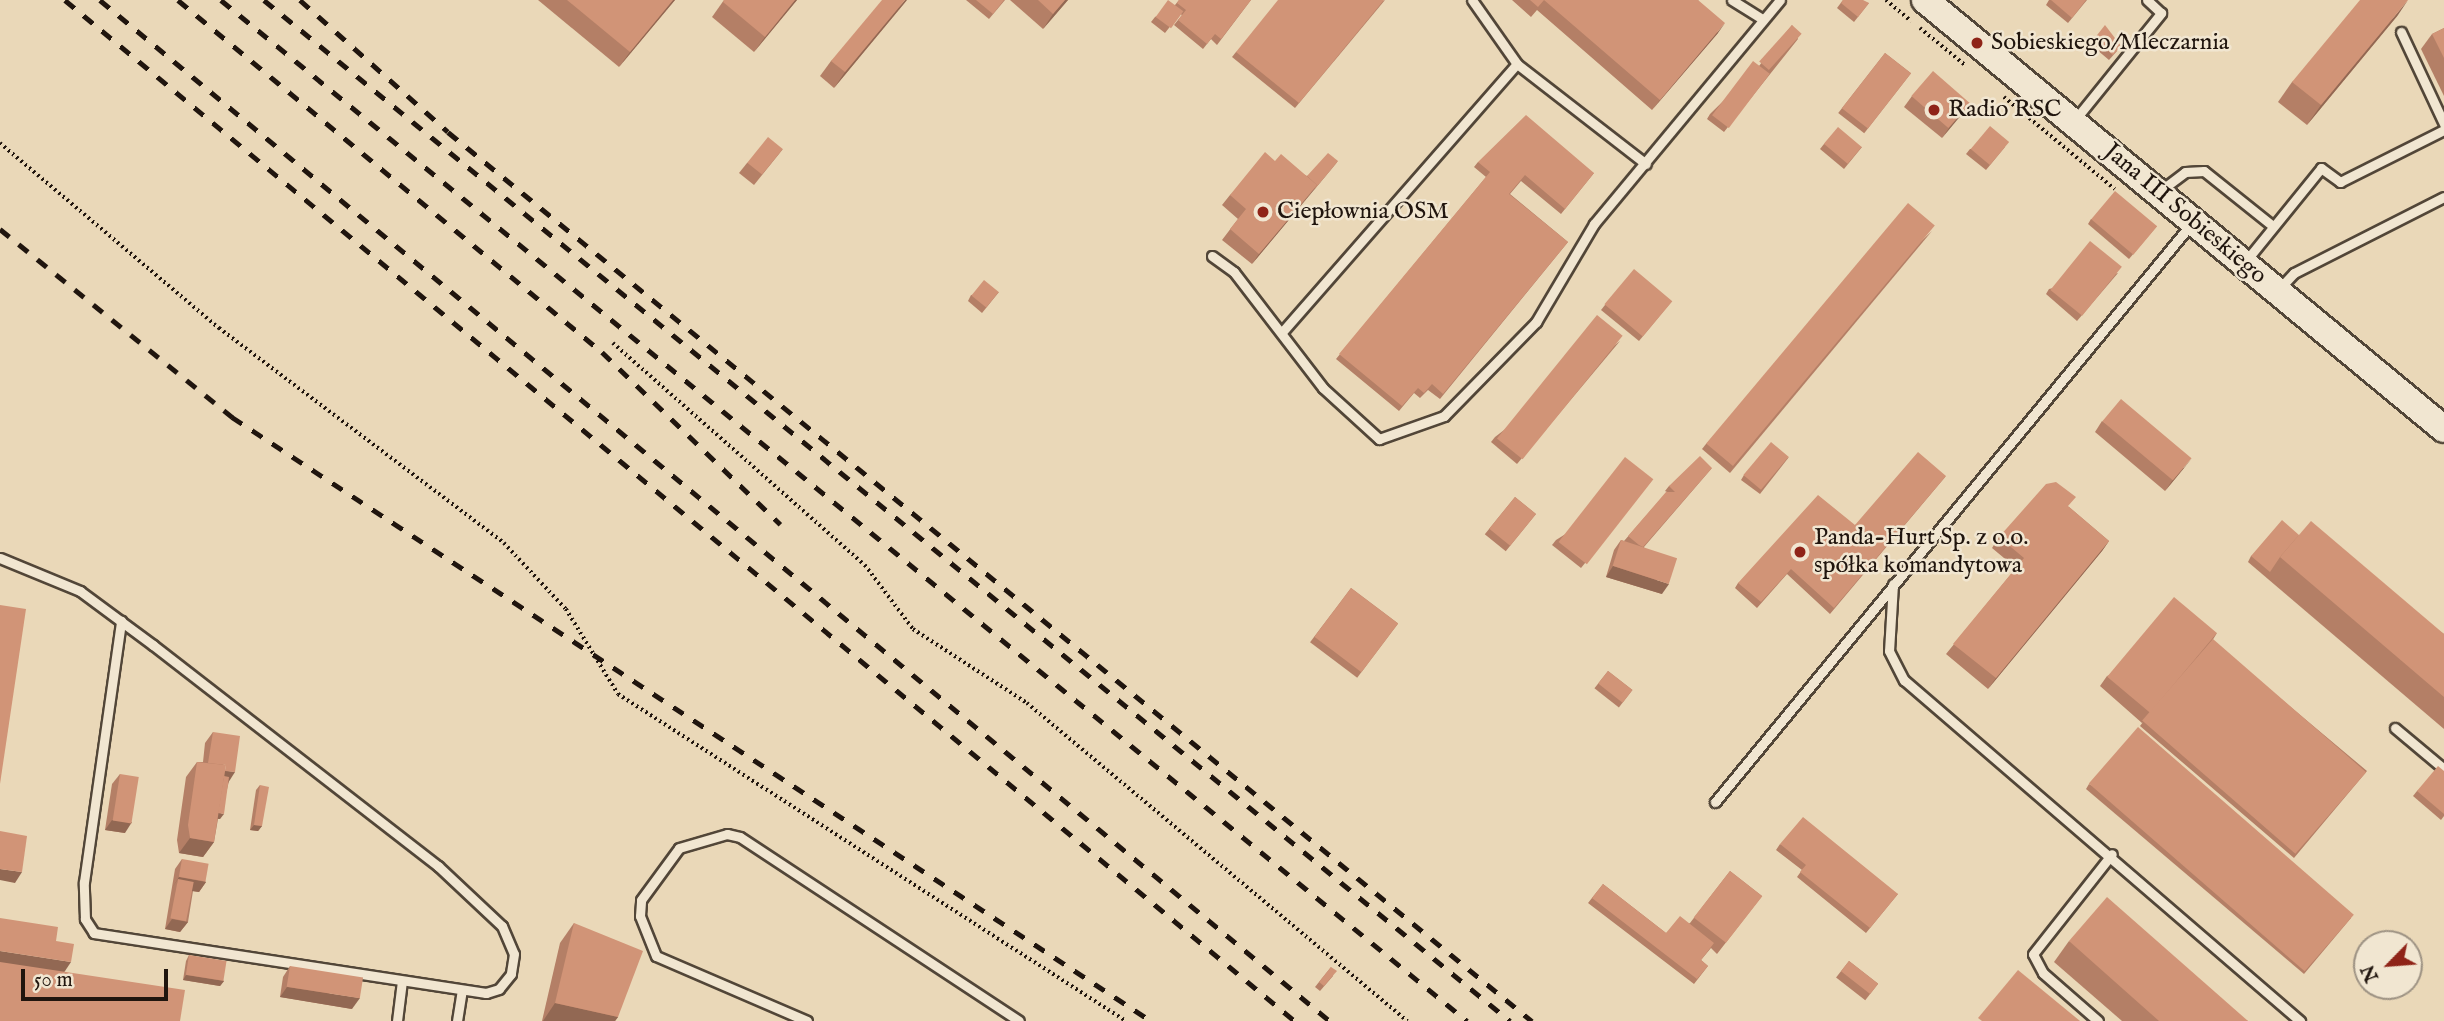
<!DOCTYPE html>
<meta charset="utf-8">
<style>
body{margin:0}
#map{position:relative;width:2444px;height:1021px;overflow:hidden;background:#ead8b8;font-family:"IM FELL English",serif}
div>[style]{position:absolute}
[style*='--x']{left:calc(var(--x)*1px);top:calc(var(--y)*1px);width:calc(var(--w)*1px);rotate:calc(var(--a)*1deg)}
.path>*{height:3.5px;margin-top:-1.75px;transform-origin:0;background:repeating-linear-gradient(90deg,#20150e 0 2px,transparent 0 5.5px)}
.roads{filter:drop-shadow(2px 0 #524638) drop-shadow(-2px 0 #524638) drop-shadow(0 2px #524638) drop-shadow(0 -2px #524638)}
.lane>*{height:9px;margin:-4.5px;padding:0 4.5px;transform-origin:4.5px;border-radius:4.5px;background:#f1e6d1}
.secondary>*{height:26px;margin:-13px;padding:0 13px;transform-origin:13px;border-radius:13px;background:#f1e6d1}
.rail>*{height:5px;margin-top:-2.5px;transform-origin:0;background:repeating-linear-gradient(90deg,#20150e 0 12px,transparent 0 24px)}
.wall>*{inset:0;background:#b47f66;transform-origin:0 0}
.shaded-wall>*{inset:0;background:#926853}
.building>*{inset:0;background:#d19477;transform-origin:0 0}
.dots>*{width:19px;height:19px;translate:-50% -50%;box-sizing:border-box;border:4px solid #f1e6d1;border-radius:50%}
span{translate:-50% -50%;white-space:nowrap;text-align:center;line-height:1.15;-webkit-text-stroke:5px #f1e6d1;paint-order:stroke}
.poi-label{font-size:24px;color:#20150e}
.left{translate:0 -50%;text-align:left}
.street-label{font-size:24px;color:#20150e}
.north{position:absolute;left:2353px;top:930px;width:70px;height:70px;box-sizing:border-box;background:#f1e6d1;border:2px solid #9d9283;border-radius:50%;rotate:245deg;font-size:19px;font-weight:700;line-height:28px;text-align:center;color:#20150e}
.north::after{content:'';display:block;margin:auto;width:24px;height:32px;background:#8f2418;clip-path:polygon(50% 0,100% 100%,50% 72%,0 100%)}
.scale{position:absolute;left:21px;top:969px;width:147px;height:32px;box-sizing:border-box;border:4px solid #20150e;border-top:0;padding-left:9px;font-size:21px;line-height:24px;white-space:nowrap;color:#20150e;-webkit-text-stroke:5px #f1e6d1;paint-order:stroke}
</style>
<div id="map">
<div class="path">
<i style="--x:1886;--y:0;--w:33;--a:40"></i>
<i style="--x:1920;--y:28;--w:58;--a:39.4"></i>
<i style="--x:2004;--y:97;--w:144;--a:39.7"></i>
<i style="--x:0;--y:143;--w:287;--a:40.2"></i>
<i style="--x:219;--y:328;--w:357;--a:37"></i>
<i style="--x:504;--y:543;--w:91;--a:46.8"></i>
<i style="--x:566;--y:609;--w:100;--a:58.5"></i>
<i style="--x:618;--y:694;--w:604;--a:32.77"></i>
<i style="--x:613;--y:343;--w:336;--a:41.4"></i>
<i style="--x:865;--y:565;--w:80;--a:53.1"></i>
<i style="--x:913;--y:629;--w:136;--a:33"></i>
<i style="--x:1027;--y:703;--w:496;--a:39.9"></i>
</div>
<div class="roads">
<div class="lane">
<i style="--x:1732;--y:0;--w:36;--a:32"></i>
<i style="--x:2401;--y:32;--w:102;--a:64.9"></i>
<i style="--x:1517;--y:64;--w:163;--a:37.8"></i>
<i style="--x:2074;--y:121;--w:139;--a:-51.1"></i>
<i style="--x:2161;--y:13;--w:19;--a:-137"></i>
<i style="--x:2160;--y:191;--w:31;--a:-37"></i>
<i style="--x:2185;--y:172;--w:19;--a:-3"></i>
<i style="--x:2204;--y:171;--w:88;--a:38.6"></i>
<i style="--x:1212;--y:256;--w:27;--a:36"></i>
<i style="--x:1234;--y:272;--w:146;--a:52.5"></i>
<i style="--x:1323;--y:388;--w:76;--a:42.3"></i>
<i style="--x:1379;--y:439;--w:69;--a:-19.5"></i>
<i style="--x:1444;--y:416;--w:132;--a:-45.6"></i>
<i style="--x:1536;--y:322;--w:114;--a:-59.4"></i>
<i style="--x:1594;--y:224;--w:291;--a:-50.3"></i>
<i style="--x:2245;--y:262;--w:121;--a:-51"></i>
<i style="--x:2321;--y:168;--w:24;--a:36"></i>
<i style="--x:2340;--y:182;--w:116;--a:-26.6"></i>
<i style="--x:2279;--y:289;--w:22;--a:-47"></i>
<i style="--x:2294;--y:273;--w:168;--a:-26.9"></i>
<i style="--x:1283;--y:331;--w:355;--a:-48.8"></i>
<i style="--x:1517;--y:64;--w:78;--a:-125.1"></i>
<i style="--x:0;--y:558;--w:87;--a:22.4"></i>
<i style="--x:80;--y:591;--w:91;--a:36.5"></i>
<i style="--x:153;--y:645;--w:361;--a:37.8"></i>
<i style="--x:438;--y:866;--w:88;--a:43.2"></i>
<i style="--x:502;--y:926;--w:30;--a:67"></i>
<i style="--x:514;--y:954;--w:20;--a:99"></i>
<i style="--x:511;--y:974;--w:19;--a:129"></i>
<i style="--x:499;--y:989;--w:14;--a:163"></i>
<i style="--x:486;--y:993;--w:397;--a:-171.3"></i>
<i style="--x:94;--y:933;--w:17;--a:-123"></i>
<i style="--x:85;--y:919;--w:37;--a:-92"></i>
<i style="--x:84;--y:882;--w:264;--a:-81.9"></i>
<i style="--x:1893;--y:584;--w:67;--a:93.4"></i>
<i style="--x:1889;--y:651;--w:33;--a:63"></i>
<i style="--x:1904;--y:680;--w:523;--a:40.73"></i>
<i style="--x:2395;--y:728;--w:64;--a:39.9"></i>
<i style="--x:1715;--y:802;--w:750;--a:-50.52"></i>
<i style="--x:397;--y:1021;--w:40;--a:-82.9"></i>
<i style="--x:457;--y:1021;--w:31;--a:-81"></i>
<i style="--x:807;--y:1021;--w:164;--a:-156.7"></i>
<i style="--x:656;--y:956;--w:43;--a:-111.8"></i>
<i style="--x:640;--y:916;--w:16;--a:-86"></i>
<i style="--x:641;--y:900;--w:64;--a:-53.8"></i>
<i style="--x:679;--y:848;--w:50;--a:-16.3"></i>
<i style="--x:727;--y:834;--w:13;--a:13"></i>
<i style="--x:740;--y:837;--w:334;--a:33.4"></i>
<i style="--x:2098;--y:1021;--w:73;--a:-138.9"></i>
<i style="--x:2043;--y:973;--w:21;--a:-118"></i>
<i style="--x:2033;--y:954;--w:127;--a:-51.7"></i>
</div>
<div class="secondary">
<i style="--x:1925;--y:0;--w:673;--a:39.58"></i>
</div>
</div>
<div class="rail">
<i style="--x:65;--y:0;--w:1599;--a:39.7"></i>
<i style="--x:100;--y:0;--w:1599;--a:39.7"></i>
<i style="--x:178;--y:0;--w:551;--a:39.7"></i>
<i style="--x:602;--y:352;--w:248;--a:44"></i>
<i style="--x:221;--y:0;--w:1611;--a:39.33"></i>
<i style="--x:264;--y:0;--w:1611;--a:39.33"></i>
<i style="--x:300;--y:0;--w:198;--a:41.7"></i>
<i style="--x:448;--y:132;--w:1402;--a:39.36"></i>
<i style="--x:0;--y:229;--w:299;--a:39"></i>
<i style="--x:232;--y:417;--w:1100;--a:33.31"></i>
</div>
<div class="wall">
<i style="clip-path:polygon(538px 0,675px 0,619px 67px)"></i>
<i style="clip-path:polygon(724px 0,797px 0,754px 52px,712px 17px)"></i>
<i style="clip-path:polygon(907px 0,834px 88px,820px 76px,831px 61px)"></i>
<i style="clip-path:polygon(966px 0,1005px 0,989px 19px)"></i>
<i style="clip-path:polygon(1010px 0,1068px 0,1043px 29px)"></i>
<i style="clip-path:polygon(1179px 0,1251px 0,1217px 45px,1211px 39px,1203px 49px,1174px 25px,1182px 15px,1180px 14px,1165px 33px,1151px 22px,1155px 17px,1175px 5px)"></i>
<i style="clip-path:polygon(1385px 0,1295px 108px,1232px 57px,1236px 52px)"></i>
<i style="clip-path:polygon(1512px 0,1698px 0,1718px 33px,1652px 110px,1537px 10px,1531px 17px)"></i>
<i style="clip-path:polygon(1843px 0,1869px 3px,1854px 22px,1837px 8px)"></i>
<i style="clip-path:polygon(2049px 0,2087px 0,2068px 23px,2046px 5px)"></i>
<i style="clip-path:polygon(2398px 15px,2307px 125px,2278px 102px,2292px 82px)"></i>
<i style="clip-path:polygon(1792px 25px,1798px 39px,1724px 132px,1707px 119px,1710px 114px,1759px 66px)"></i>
<i style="clip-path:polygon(2444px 28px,2444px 96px,2421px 49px,2432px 34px)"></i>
<i style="clip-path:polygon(2094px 39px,2117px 51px,2109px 60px,2090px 44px)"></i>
<i style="left:1885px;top:53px;width:33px;height:76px;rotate:38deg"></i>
<i style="clip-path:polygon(1912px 96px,1970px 103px,1942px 138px,1904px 107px)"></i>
<i style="clip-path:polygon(1824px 144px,1862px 147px,1844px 169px,1820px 149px)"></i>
<i style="clip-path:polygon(2005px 147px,1986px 170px,1966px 154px,1970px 149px)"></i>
<i style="clip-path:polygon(783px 149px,754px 185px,739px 173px,747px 163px)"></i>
<i style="clip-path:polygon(1275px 161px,1307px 176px,1338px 161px,1252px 264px,1222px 240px,1238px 219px,1222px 205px,1230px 195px)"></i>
<i style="clip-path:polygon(1478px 162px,1594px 173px,1561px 214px,1521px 181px,1510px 194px,1568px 242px,1440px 399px,1428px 390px,1420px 398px,1414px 393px,1399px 411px,1336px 359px,1486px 177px,1474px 167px)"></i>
<i style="clip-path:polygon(2091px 219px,2157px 226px,2129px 259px,2088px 224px)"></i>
<i style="clip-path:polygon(1932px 231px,1730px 473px,1702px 449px,1706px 444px)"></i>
<i style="clip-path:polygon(2118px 273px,2077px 321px,2046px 294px,2049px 289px)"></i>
<i style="clip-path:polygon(999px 292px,982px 313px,968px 301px,971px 295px)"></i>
<i style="clip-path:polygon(1672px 301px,1639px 341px,1601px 310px,1605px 305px)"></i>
<i style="clip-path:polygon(1620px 341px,1517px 464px,1491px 442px,1495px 437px)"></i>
<i style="clip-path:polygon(2102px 421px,2184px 468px,2165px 491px,2095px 432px)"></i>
<i style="clip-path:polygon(1789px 457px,1760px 494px,1741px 480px,1744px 475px)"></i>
<i style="clip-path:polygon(1712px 468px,1644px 547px,1662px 594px,1606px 577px,1614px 550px,1621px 540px,1624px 541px,1667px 492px,1665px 491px,1669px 486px)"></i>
<i style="clip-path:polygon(1946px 476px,1830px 614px,1787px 574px,1757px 608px,1735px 588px,1738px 583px,1855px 525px)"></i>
<i style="clip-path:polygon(1653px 479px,1581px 568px,1552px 545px,1556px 540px)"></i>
<i style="left:1515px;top:497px;width:27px;height:48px;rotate:39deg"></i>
<i style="clip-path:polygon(2069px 507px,2109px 541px,2102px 551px,1988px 689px,1946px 654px,2016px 568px,1992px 548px,1999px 537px)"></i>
<i style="clip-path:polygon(2299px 535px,2444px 634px,2444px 729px,2248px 562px,2251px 556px)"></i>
<i style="left:1351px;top:588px;width:59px;height:68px;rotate:37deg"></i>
<i style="clip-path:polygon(2217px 633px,2212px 641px,2367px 771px,2294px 858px,2140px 726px,2143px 722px,2142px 723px,2100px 686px,2107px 676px)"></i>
<i style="left:1608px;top:671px;width:31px;height:22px;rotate:38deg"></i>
<i style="clip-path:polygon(213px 732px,229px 781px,220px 819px,218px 819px,214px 842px,203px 857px,179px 853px,177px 840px,186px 777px,197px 762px,203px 762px,205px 743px)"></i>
<i style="clip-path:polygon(2444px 771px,2444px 816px,2441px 820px,2413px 796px,2417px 791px)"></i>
<i style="clip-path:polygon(120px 774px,125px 833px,105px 830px,112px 784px)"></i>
<i style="clip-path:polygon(2089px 784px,2351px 918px,2304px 974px,2086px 789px)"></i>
<i style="clip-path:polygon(260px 785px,262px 826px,258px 831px,250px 830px,256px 790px)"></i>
<i style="clip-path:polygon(1780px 844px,1898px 894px,1866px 933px,1797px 877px,1802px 870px,1776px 850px)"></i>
<i style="clip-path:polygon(182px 859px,206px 882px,199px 892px,193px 891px,188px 922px,180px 932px,165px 929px,175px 869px)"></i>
<i style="clip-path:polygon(1730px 871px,1762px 896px,1717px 954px,1711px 948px,1701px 960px,1708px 966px,1694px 984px,1588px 903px,1603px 884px,1666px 933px,1690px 923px)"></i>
<i style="clip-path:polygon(574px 923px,618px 1017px,615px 1021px,542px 1021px,560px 943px)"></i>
<i style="clip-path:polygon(2069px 941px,2248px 1021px,2122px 1021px,2054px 962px)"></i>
<i style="clip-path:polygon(189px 955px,224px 981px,220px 986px,183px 980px,186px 961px)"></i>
<i style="left:1849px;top:961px;width:37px;height:21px;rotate:38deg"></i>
<i style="clip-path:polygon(290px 966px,352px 1009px,280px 997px,283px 977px)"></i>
<i style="clip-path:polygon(1331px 967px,1333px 976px,1320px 991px,1315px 987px)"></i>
</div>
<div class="shaded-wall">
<i style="clip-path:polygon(673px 0,675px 0,619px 67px,630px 52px)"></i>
<i style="clip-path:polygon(795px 0,797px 0,754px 52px,765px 37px)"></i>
<i style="clip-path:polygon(905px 0,907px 0,834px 88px,845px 72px)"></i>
<i style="clip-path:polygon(1065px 0,1068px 0,1043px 29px,1053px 14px)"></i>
<i style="clip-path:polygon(2408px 0,2398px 15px,2307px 125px,2321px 105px)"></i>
<i style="clip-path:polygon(1725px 23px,1718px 33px,1652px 110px,1660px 100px)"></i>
<i style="clip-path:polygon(1970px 103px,1963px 113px,1942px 138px,1949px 128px)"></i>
<i style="clip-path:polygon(1338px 161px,1334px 166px,1252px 264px,1259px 254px)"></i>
<i style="clip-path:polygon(2192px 458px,2184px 468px,2165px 491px,2172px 481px)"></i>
<i style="clip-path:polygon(2109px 541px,2102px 551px,1988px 689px,1996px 678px)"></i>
<i style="clip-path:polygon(1613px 566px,1669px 584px,1662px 594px,1606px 577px)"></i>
<i style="clip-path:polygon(207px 768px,235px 772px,228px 783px)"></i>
<i style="clip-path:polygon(213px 812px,224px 814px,220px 819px,209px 818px)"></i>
<i style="clip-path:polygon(112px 820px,132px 822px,125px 833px,105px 830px)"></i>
<i style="clip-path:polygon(254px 825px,262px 826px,258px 831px,250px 830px)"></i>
<i style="clip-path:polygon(190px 838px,214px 842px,203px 857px,179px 853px)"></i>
<i style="clip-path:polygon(0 869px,22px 872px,15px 883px,0 880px)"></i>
<i style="clip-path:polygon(179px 877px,206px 882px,199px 892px,177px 889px,178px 879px,172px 888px)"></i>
<i style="clip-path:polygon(172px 919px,188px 922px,180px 932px,165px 929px)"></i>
<i style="clip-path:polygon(0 951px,71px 962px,61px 977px,0 968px)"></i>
<i style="clip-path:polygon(186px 975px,224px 981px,220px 986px,183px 980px)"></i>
<i style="clip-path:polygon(287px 987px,360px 998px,352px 1009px,280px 997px)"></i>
<i style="clip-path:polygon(555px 1003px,618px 1017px,615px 1021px,543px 1021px)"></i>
</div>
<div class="building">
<i style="clip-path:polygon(567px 0,673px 0,630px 52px)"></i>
<i style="clip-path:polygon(724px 0,795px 0,765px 37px,723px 2px)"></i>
<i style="clip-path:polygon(882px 0,905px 0,845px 72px,831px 61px)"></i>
<i style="clip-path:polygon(976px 0,1004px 0,993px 14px)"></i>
<i style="clip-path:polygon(1038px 0,1065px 0,1053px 14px)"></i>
<i style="left:1168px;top:0;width:19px;height:21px;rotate:36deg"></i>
<i style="clip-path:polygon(1179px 0,1251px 0,1221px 39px,1215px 34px,1207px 44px,1178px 20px,1186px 10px,1177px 3px)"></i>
<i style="clip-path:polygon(1278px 0,1384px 0,1299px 103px,1236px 52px)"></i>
<i style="clip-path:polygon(1530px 0,1698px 0,1725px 23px,1660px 100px,1544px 0,1538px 7px)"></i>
<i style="clip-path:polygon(1843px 0,1863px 0,1869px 3px,1858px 17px,1841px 3px)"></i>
<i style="clip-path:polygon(2051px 0,2086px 0,2072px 18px)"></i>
<i style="clip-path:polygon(2360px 0,2408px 0,2321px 105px,2292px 82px)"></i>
<i style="left:1792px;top:25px;width:13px;height:49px;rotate:42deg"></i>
<i style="clip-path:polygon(2105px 25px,2121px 46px,2113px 55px,2094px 39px)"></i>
<i style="clip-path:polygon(2444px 28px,2444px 58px,2432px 34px)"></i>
<i style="left:1885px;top:53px;width:33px;height:70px;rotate:38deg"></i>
<i style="left:1753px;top:61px;width:21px;height:68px;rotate:37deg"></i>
<i style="left:1933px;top:71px;width:49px;height:33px;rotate:41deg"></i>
<i style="clip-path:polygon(1526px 115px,1594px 173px,1565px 209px,1525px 175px,1509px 194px,1568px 242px,1443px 394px,1432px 384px,1424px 393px,1418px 388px,1402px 406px,1339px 354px,1490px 172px,1478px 162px)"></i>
<i style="left:1990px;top:126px;width:25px;height:30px;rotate:40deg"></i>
<i style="left:1838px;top:127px;width:31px;height:22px;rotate:40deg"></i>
<i style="left:768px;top:137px;width:19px;height:33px;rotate:39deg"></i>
<i style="clip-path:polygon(1265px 152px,1275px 161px,1281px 154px,1317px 185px,1259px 254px,1230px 229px,1246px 209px,1230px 195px)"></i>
<i style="clip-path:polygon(1328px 153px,1338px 161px,1314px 190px,1317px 185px,1307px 176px)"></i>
<i style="left:2115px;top:191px;width:55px;height:37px;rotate:40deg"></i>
<i style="left:1908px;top:203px;width:35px;height:314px;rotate:40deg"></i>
<i style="left:2090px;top:241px;width:41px;height:63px;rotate:39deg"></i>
<i style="left:1634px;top:269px;width:50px;height:46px;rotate:40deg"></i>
<i style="left:984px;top:280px;width:19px;height:20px;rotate:39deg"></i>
<i style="left:1597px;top:315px;width:33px;height:159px;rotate:39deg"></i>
<i style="left:2121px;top:399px;width:92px;height:29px;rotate:40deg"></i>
<i style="left:1771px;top:442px;width:23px;height:43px;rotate:40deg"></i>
<i style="clip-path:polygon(1918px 452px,1946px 476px,1834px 608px,1791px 569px,1761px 602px,1738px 583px,1818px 495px,1855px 525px)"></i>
<i style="clip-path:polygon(1700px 456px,1712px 468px,1643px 547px,1639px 545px,1628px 536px,1666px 492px,1675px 492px,1669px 486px)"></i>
<i style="left:1625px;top:457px;width:36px;height:108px;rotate:38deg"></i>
<i style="clip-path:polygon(2056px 482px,2076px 497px,2068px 506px,2109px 541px,1996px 678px,1953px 644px,2024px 558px,1999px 537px,2046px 484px)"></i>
<i style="left:1515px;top:497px;width:27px;height:41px;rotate:39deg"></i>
<i style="clip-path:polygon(2282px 520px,2299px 535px,2280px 557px,2270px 572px,2251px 556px)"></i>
<i style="clip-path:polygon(2311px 521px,2444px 634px,2444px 697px,2280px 557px)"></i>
<i style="left:1621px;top:540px;width:59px;height:27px;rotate:18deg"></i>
<i style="left:1351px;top:588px;width:59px;height:61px;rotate:37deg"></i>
<i style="left:2174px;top:597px;width:56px;height:104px;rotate:40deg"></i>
<i style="clip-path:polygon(0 605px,26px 609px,0 784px)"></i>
<i style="left:2213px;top:639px;width:203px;height:108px;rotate:41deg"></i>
<i style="left:1608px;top:671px;width:31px;height:16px;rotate:38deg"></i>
<i style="left:2138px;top:727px;width:286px;height:75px;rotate:41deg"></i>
<i style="clip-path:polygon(213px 732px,240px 736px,235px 772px,225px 771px,226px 765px,208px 763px)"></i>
<i style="clip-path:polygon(197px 762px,226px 765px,214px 842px,190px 838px,188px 825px)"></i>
<i style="clip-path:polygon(2438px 766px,2444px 771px,2444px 814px,2417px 791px)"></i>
<i style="left:120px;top:774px;width:19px;height:47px;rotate:9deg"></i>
<i style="clip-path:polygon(224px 776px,229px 777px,224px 814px,218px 813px)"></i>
<i style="clip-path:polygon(260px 785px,269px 787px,262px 826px,254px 825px)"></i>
<i style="clip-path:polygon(1803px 817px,1898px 894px,1870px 928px,1800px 872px,1806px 865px,1780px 844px)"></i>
<i style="clip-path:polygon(0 831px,27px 836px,22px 872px,0 869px)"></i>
<i style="left:182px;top:859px;width:27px;height:18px;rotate:10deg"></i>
<i style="left:1730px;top:871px;width:41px;height:59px;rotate:38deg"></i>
<i style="left:178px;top:879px;width:16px;height:40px;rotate:11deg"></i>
<i style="clip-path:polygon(1603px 884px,1666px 933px,1680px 916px,1714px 943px,1701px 960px,1708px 966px,1697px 979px,1592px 898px)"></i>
<i style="clip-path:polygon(2107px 897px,2248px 1021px,2159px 1021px,2069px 941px)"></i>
<i style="clip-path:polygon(0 918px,58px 927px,56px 941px,74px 944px,71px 962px,0 951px)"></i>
<i style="clip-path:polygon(574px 923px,643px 951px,618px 1017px,555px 1003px)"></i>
<i style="left:189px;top:955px;width:38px;height:20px;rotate:9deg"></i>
<i style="left:1849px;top:961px;width:37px;height:13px;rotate:38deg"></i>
<i style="clip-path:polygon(0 962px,185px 990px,180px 1021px,0 1021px)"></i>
<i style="left:290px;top:966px;width:74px;height:21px;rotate:9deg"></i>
<i style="clip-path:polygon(1331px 967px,1337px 971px,1324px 986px,1319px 982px)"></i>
<i style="clip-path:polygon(2018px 970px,2080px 1021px,1982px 1021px,1978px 1018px)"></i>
</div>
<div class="dots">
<i style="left:1977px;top:43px;background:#8f2418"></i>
<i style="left:1934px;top:110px;background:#8f2418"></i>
<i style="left:1263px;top:212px;background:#8f2418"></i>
<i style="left:1800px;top:552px;background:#8f2418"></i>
</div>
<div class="poi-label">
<span class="left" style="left:1991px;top:43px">Sobieskiego/Mleczarnia</span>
<span class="left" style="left:1948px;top:110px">Radio RSC</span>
<span class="left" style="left:1277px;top:212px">Ciepłownia OSM</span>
<span class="left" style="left:1814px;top:552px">Panda-Hurt Sp. z o.o.<br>spółka komandytowa</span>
</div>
<div class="street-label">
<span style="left:2185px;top:214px;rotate:40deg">Jana III Sobieskiego</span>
</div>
<div class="north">N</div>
<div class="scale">50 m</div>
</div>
